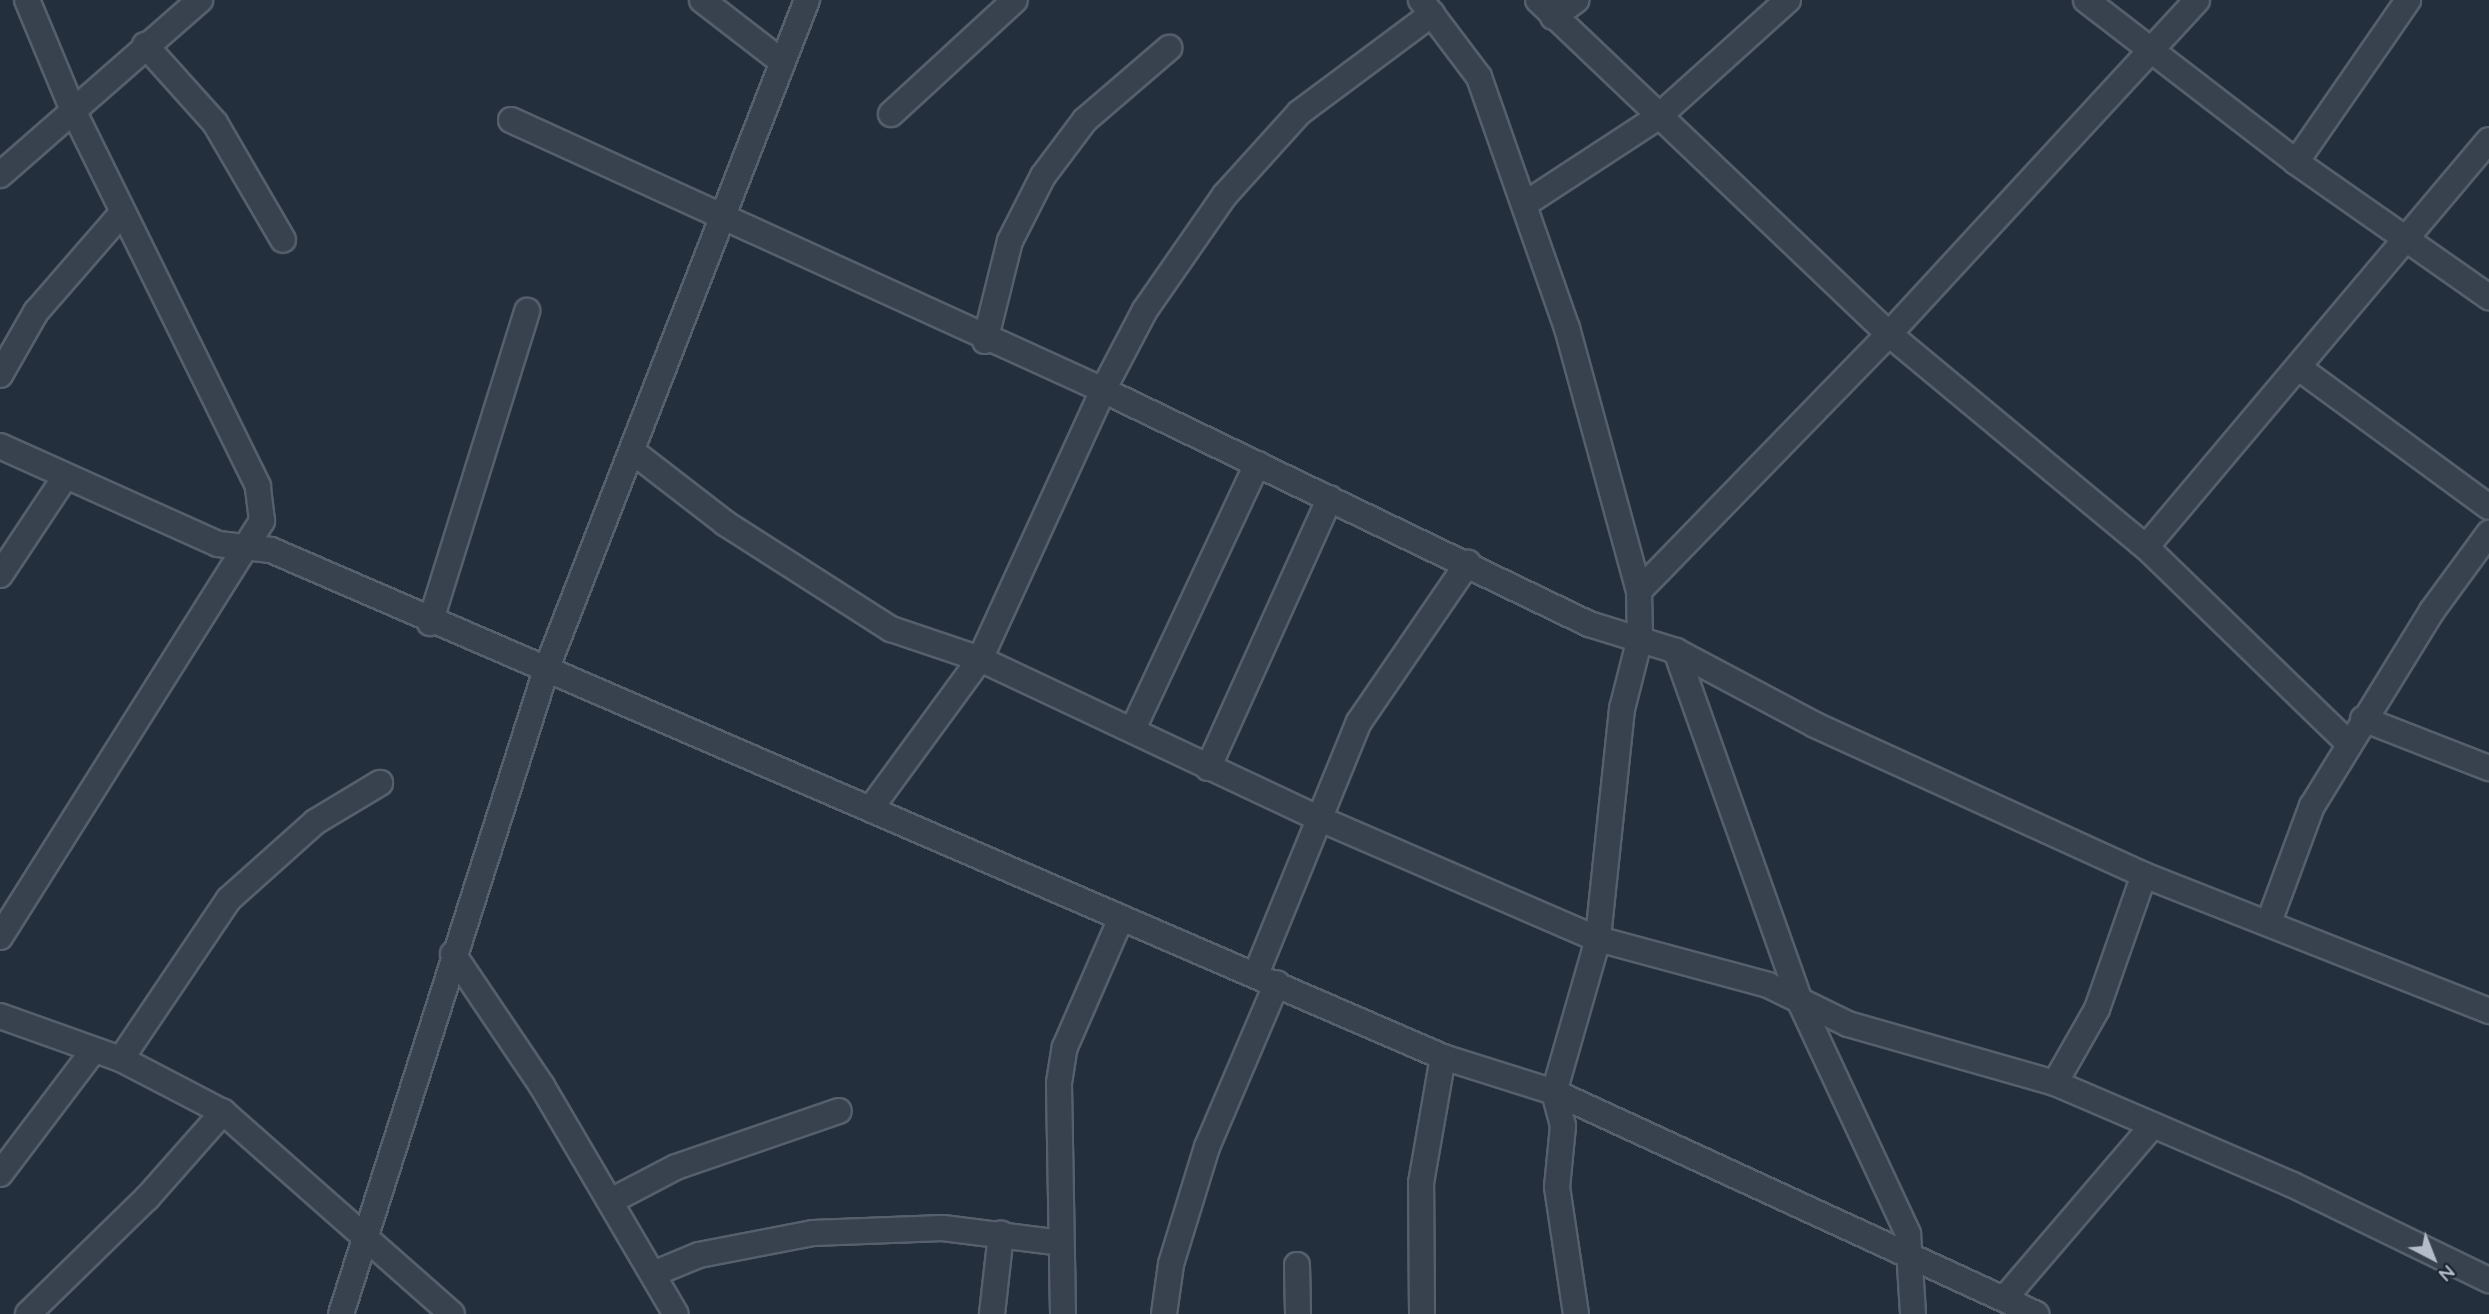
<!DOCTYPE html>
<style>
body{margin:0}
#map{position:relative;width:2489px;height:1314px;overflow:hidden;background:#242f3e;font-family:Quicksand,sans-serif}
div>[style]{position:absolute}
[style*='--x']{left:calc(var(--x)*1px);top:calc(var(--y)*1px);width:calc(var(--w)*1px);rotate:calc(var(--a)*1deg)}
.roads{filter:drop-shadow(2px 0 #565f6c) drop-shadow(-2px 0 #565f6c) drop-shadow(0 2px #565f6c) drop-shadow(0 -2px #565f6c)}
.street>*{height:24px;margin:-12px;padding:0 12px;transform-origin:12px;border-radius:12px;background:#38414e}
span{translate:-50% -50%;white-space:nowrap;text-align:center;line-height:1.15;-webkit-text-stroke:7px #1d2633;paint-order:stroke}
.north{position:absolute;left:2398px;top:1223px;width:70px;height:70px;-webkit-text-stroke:5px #1d2633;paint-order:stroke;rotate:138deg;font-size:19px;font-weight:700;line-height:28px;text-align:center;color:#b4bcc9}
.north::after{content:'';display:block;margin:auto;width:24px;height:32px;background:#b4bcc9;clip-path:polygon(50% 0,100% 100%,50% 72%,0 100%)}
</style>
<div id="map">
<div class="roads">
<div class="street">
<i style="--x:702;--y:0;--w:100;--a:37.7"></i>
<i style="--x:1421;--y:0;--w:96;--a:53"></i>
<i style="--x:1479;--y:77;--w:266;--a:70.7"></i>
<i style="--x:1567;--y:328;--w:273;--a:74.7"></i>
<i style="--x:1639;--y:591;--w:47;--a:88.8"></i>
<i style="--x:1640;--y:638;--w:73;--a:104.2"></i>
<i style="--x:1622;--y:709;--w:231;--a:96"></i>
<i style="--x:1598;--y:939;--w:159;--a:106"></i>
<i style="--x:1554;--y:1092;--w:35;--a:75"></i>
<i style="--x:1563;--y:1126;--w:61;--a:95.6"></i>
<i style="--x:1557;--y:1187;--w:128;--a:81.5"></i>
<i style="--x:1538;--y:0;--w:485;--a:43.6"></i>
<i style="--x:1889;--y:334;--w:334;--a:39.7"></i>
<i style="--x:2146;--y:547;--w:283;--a:44.1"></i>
<i style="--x:2086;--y:0;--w:265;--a:37.6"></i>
<i style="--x:2296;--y:162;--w:236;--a:35"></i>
<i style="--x:1553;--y:17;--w:29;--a:-36"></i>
<i style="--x:145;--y:45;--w:105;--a:48.1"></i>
<i style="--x:215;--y:123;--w:135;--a:59.8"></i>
<i style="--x:891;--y:114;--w:168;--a:-42.6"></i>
<i style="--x:511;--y:120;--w:651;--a:24.52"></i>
<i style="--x:1103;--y:390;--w:539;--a:25.71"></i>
<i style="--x:1589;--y:624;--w:91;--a:17.2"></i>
<i style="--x:1676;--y:651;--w:157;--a:28"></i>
<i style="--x:1815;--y:725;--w:362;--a:24.5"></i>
<i style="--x:2144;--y:875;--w:371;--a:21.5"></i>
<i style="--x:2296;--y:162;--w:197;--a:-55.3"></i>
<i style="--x:0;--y:175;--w:266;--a:-41.2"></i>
<i style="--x:1525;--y:204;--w:159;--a:-33.2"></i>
<i style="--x:1658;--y:117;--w:175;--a:-42"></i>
<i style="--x:985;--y:341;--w:103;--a:-76"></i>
<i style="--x:1010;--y:241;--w:73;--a:-63.1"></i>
<i style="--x:1043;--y:176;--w:70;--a:-53.1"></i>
<i style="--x:1085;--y:120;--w:111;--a:-40.6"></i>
<i style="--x:2299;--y:368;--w:235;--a:36.2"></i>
<i style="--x:0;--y:375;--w:73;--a:-60.3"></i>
<i style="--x:36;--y:312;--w:131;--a:-49"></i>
<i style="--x:0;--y:446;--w:239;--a:24.2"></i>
<i style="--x:218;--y:544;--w:53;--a:6.5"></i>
<i style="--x:271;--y:550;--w:1277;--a:23.39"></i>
<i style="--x:1443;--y:1057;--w:116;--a:17.5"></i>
<i style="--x:1554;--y:1092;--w:531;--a:24.73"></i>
<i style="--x:632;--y:451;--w:118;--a:37.7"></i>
<i style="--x:725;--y:523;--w:197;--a:32.6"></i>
<i style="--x:891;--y:629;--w:94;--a:18.6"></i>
<i style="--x:980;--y:659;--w:374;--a:25.2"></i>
<i style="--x:1318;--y:818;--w:305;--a:23.4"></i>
<i style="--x:1598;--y:939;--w:176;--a:15.1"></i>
<i style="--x:1768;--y:985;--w:89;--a:26"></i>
<i style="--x:1848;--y:1024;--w:215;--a:15.9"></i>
<i style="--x:2055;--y:1083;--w:259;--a:23.2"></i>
<i style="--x:2293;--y:1185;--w:218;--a:25.9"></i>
<i style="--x:2146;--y:547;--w:532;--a:-49.88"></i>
<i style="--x:0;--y:575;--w:118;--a:-56.4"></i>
<i style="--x:1639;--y:591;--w:359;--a:-45.8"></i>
<i style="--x:1889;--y:334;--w:454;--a:-47.3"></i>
<i style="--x:430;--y:623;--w:327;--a:-72.7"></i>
<i style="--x:1676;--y:651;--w:372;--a:70.5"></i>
<i style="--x:1800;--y:1002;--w:256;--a:65"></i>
<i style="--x:1908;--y:1234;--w:80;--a:86.4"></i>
<i style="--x:2363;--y:719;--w:135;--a:21.3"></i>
<i style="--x:1133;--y:729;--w:293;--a:-64.9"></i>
<i style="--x:1208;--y:768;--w:296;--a:-65.7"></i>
<i style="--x:871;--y:808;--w:185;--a:-53.8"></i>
<i style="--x:980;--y:659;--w:296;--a:-65.4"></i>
<i style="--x:1103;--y:390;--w:90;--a:-62.3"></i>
<i style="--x:1145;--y:310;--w:140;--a:-55.2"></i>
<i style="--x:1225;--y:195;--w:110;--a:-47.9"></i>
<i style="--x:1299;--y:113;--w:166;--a:-36.7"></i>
<i style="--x:2269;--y:922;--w:124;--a:-69.7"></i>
<i style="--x:2312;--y:806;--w:229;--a:-58.4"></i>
<i style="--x:2432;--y:611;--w:97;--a:-53.8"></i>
<i style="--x:0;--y:937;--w:492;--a:-57.8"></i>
<i style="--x:262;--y:521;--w:35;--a:-97"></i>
<i style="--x:258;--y:486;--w:421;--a:-116.2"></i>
<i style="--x:72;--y:108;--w:117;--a:-112.6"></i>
<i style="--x:453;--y:954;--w:159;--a:56"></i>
<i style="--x:542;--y:1086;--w:264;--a:59.6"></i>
<i style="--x:1256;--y:974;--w:272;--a:-67.8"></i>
<i style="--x:1359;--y:722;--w:193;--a:-55.6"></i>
<i style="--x:0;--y:1016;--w:128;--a:19.6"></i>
<i style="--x:121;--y:1059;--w:115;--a:27.5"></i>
<i style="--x:223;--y:1112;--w:305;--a:41.4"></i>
<i style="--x:121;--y:1059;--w:193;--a:-56"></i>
<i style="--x:229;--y:899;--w:115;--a:-41.8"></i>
<i style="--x:315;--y:822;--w:76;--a:-31"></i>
<i style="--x:2055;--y:1083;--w:85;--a:-60.4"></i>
<i style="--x:2097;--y:1009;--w:142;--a:-70.7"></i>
<i style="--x:0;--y:1174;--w:154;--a:-52.9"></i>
<i style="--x:611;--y:1201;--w:73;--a:-27.6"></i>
<i style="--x:676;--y:1167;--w:172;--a:-19"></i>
<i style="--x:1297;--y:1265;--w:49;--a:88.8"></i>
<i style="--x:653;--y:1274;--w:50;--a:-22.4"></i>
<i style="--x:699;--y:1255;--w:116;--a:-10.9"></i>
<i style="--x:813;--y:1233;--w:130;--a:-2.2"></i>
<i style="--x:943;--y:1228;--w:119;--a:7.2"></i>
<i style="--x:2004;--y:1299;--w:229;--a:-49.4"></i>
<i style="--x:28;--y:1314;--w:166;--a:-44.3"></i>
<i style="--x:147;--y:1198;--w:115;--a:-48.5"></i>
<i style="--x:341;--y:1314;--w:676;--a:-72.34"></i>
<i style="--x:546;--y:670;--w:719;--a:-68.72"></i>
<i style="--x:992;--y:1314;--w:81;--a:-83.6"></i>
<i style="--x:1063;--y:1314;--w:231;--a:-91"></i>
<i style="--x:1059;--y:1083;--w:36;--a:-81"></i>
<i style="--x:1065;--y:1047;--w:141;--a:-66.5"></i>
<i style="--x:1164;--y:1314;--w:50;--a:-82"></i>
<i style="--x:1171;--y:1264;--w:122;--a:-72.9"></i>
<i style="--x:1207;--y:1147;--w:178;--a:-66.9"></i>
<i style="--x:1422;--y:1314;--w:131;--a:-90.4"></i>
<i style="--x:1421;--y:1183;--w:128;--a:-80.1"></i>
</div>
</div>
<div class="north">N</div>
</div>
